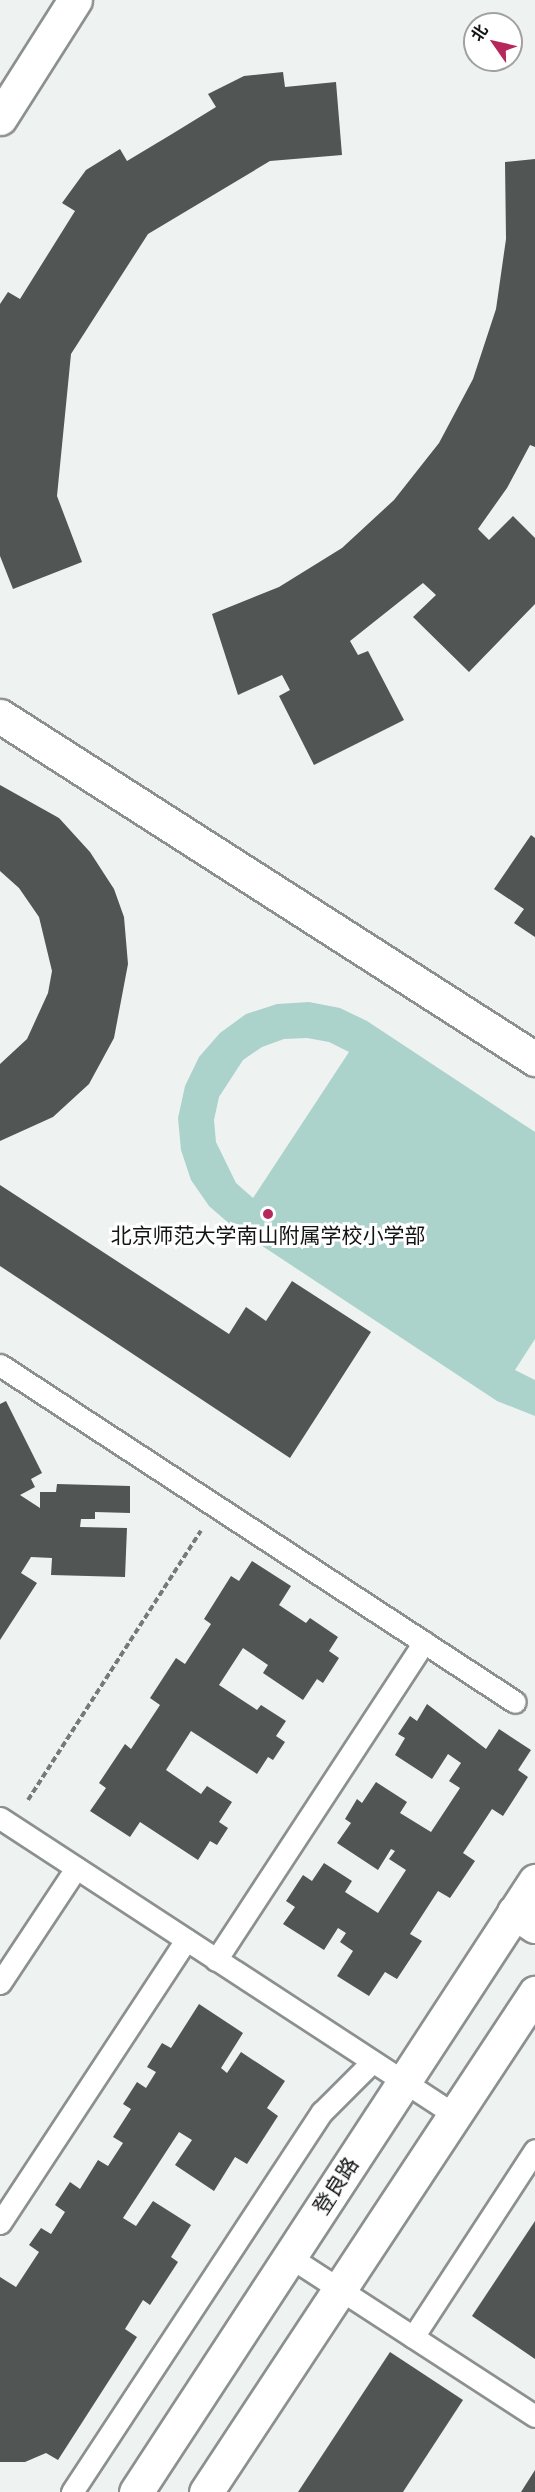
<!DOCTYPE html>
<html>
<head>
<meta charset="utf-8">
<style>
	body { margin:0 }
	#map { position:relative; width:535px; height:2492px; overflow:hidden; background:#eef3f2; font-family:"DejaVu Sans","Noto Sans SC",sans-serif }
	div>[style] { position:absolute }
	.green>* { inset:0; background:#acd2cc }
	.building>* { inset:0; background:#515554 }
	.path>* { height:4px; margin-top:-2px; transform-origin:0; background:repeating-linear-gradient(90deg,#777a79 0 6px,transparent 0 9px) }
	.roads { filter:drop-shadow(2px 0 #8c9090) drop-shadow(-2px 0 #8c9090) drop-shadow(0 2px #8c9090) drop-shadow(0 -2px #8c9090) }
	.lane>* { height:21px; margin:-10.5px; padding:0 10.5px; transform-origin:10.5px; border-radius:10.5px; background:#fff }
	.street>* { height:33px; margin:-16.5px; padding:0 16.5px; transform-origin:16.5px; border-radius:16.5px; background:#fff }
	.secondary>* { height:33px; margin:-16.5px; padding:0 16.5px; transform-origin:16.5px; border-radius:16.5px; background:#fff }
	.dots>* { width:16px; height:16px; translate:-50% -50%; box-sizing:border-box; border:3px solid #fff; border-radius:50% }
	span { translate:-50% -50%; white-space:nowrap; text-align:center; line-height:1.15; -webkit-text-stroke:6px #fff; paint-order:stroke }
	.poi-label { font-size:21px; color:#131514 }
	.street-label { font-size:21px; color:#131514 }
	.north { position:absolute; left:463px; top:12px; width:60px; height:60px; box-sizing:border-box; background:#fff; border:2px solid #a1a1a1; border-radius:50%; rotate:304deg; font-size:16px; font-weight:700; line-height:24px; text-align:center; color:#131514 }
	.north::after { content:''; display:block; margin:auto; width:21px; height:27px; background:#b6285c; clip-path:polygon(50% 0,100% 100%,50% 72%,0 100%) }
</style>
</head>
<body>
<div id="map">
	<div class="green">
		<i style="clip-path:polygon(evenodd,309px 1002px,340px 1008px,367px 1021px,535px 1132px,535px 1339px,515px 1370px,535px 1380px,535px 1416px,497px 1401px,232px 1226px,209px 1206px,191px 1180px,181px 1150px,178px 1118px,185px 1086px,199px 1057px,220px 1033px,246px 1014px,277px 1004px,309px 1002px,307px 1038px,329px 1042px,349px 1052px,253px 1198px,236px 1183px,216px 1142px,214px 1120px,219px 1097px,243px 1060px,262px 1047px,284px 1039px,307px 1038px)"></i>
	</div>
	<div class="building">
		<i style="clip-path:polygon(283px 72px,285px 87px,336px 82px,342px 155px,270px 161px,148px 234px,71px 354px,57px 496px,82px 562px,13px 589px,0 556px,0 304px,8px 292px,20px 299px,75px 211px,62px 203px,86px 170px,120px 149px,127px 161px,172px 134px,216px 107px,208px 94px,244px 76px)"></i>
		<i style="clip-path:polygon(535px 159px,535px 447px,530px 445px,507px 488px,478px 529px,489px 540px,513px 516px,535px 538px,535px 604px,469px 672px,413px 617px,436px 595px,423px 583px,350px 641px,358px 655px,368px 651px,404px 720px,314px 765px,279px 696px,290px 690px,282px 675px,238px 695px,212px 614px,279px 587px,342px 548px,394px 500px,439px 443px,473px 379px,496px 309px,506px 239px,505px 162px)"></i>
		<i style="clip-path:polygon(0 785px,59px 818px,90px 852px,114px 889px,124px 917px,128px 964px,114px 1038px,89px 1084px,53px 1117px,0 1141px,0 1064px,27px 1039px,48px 993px,52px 971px,39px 917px,19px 888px,0 871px)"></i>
		<i style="clip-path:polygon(531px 835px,535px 838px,535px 937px,514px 923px,524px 909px,494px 889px)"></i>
		<i style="clip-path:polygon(0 1185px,229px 1334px,246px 1307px,266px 1321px,292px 1281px,371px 1332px,290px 1458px,0 1266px)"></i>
		<i style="clip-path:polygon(6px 1401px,42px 1473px,31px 1479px,35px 1487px,20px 1495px,40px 1508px,40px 1492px,56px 1492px,57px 1484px,130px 1486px,130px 1513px,95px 1512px,95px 1519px,81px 1519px,80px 1527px,127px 1528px,125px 1577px,51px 1575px,52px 1558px,31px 1557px,21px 1573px,37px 1583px,0 1640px,0 1404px)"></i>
		<i style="clip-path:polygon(252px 1561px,291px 1586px,279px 1605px,306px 1623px,310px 1618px,338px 1637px,329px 1651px,339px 1658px,323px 1683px,317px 1679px,303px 1700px,263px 1673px,268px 1665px,243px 1648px,219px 1685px,257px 1710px,261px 1705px,286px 1721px,276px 1736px,285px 1742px,273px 1760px,268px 1757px,257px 1774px,191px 1731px,166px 1770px,201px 1794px,207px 1786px,232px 1802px,219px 1822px,228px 1828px,217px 1845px,210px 1841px,198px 1860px,140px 1822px,130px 1837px,90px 1811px,106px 1788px,99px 1783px,125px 1744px,131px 1749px,160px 1705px,150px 1698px,176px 1658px,185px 1664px,211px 1624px,204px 1619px,231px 1576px,239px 1581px)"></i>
		<i style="clip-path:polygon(427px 1704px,486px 1749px,499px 1729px,531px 1750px,518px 1770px,528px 1777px,503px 1816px,492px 1809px,463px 1853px,475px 1861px,450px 1898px,438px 1891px,410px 1934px,422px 1941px,397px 1979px,385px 1972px,369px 1996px,337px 1976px,353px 1951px,340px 1942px,346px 1933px,338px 1928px,324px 1950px,283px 1924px,295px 1907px,286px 1901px,303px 1875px,312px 1881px,324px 1863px,352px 1881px,345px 1892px,378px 1913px,406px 1870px,389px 1859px,395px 1851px,391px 1849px,378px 1870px,337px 1843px,351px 1823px,345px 1819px,357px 1799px,362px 1803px,376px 1782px,407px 1802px,400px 1813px,431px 1832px,460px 1788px,449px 1781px,461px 1763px,448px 1754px,432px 1779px,395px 1755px,405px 1738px,398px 1734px,410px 1716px,417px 1721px)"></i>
		<i style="clip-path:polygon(199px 2004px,243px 2033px,221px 2068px,227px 2073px,241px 2052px,285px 2081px,267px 2108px,278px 2116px,247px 2164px,235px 2157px,214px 2191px,175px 2165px,192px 2140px,179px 2132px,123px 2218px,136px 2226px,153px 2201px,191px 2225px,171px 2257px,178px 2262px,150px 2305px,143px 2300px,125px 2329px,137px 2337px,58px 2460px,46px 2453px,25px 2462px,0 2462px,0 2277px,16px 2287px,39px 2252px,29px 2245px,41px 2228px,51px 2234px,65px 2212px,55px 2205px,70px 2182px,80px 2189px,98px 2160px,108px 2166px,123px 2143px,113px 2137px,131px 2109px,123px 2104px,137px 2082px,146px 2088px,156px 2072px,147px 2067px,162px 2043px,171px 2048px)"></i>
		<i style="clip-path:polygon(535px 2221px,535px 2359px,472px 2316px)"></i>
		<i style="clip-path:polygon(390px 2352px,463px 2400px,403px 2492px,298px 2492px)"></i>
		<i style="clip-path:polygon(535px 2470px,535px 2492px,521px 2492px)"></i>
	</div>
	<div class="path">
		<i style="left:28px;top:1800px;width:320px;rotate:-57.3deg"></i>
	</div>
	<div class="roads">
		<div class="lane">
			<i style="left:0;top:1365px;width:615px;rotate:33.2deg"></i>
			<i style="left:0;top:1818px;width:543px;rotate:33.13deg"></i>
			<i style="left:216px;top:1960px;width:380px;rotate:-56.8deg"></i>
			<i style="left:0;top:1983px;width:138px;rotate:-56.5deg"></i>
			<i style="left:0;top:2223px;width:339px;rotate:-56.7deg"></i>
			<i style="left:290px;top:2257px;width:292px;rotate:33deg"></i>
			<i style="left:413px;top:2337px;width:223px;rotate:-56.9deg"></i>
			<i style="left:72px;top:2492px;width:455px;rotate:-56.7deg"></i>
			<i style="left:322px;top:2112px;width:71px;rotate:-45deg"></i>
		</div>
		<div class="street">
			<i style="left:0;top:716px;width:636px;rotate:32.66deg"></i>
			<i style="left:514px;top:1912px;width:25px;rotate:34deg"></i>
		</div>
		<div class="secondary">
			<i style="left:0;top:118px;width:140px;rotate:-57.6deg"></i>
			<i style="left:136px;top:2492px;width:730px;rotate:-56.85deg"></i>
			<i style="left:206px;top:2492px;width:598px;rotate:-56.6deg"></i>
		</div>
	</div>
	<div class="dots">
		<i style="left:268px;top:1214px;background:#b6285c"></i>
	</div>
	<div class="poi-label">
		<span style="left:268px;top:1236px">北京师范大学南山附属学校小学部</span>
	</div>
	<div class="street-label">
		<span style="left:336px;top:2186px;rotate:-57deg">登良路</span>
	</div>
	<div class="north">北</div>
</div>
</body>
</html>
